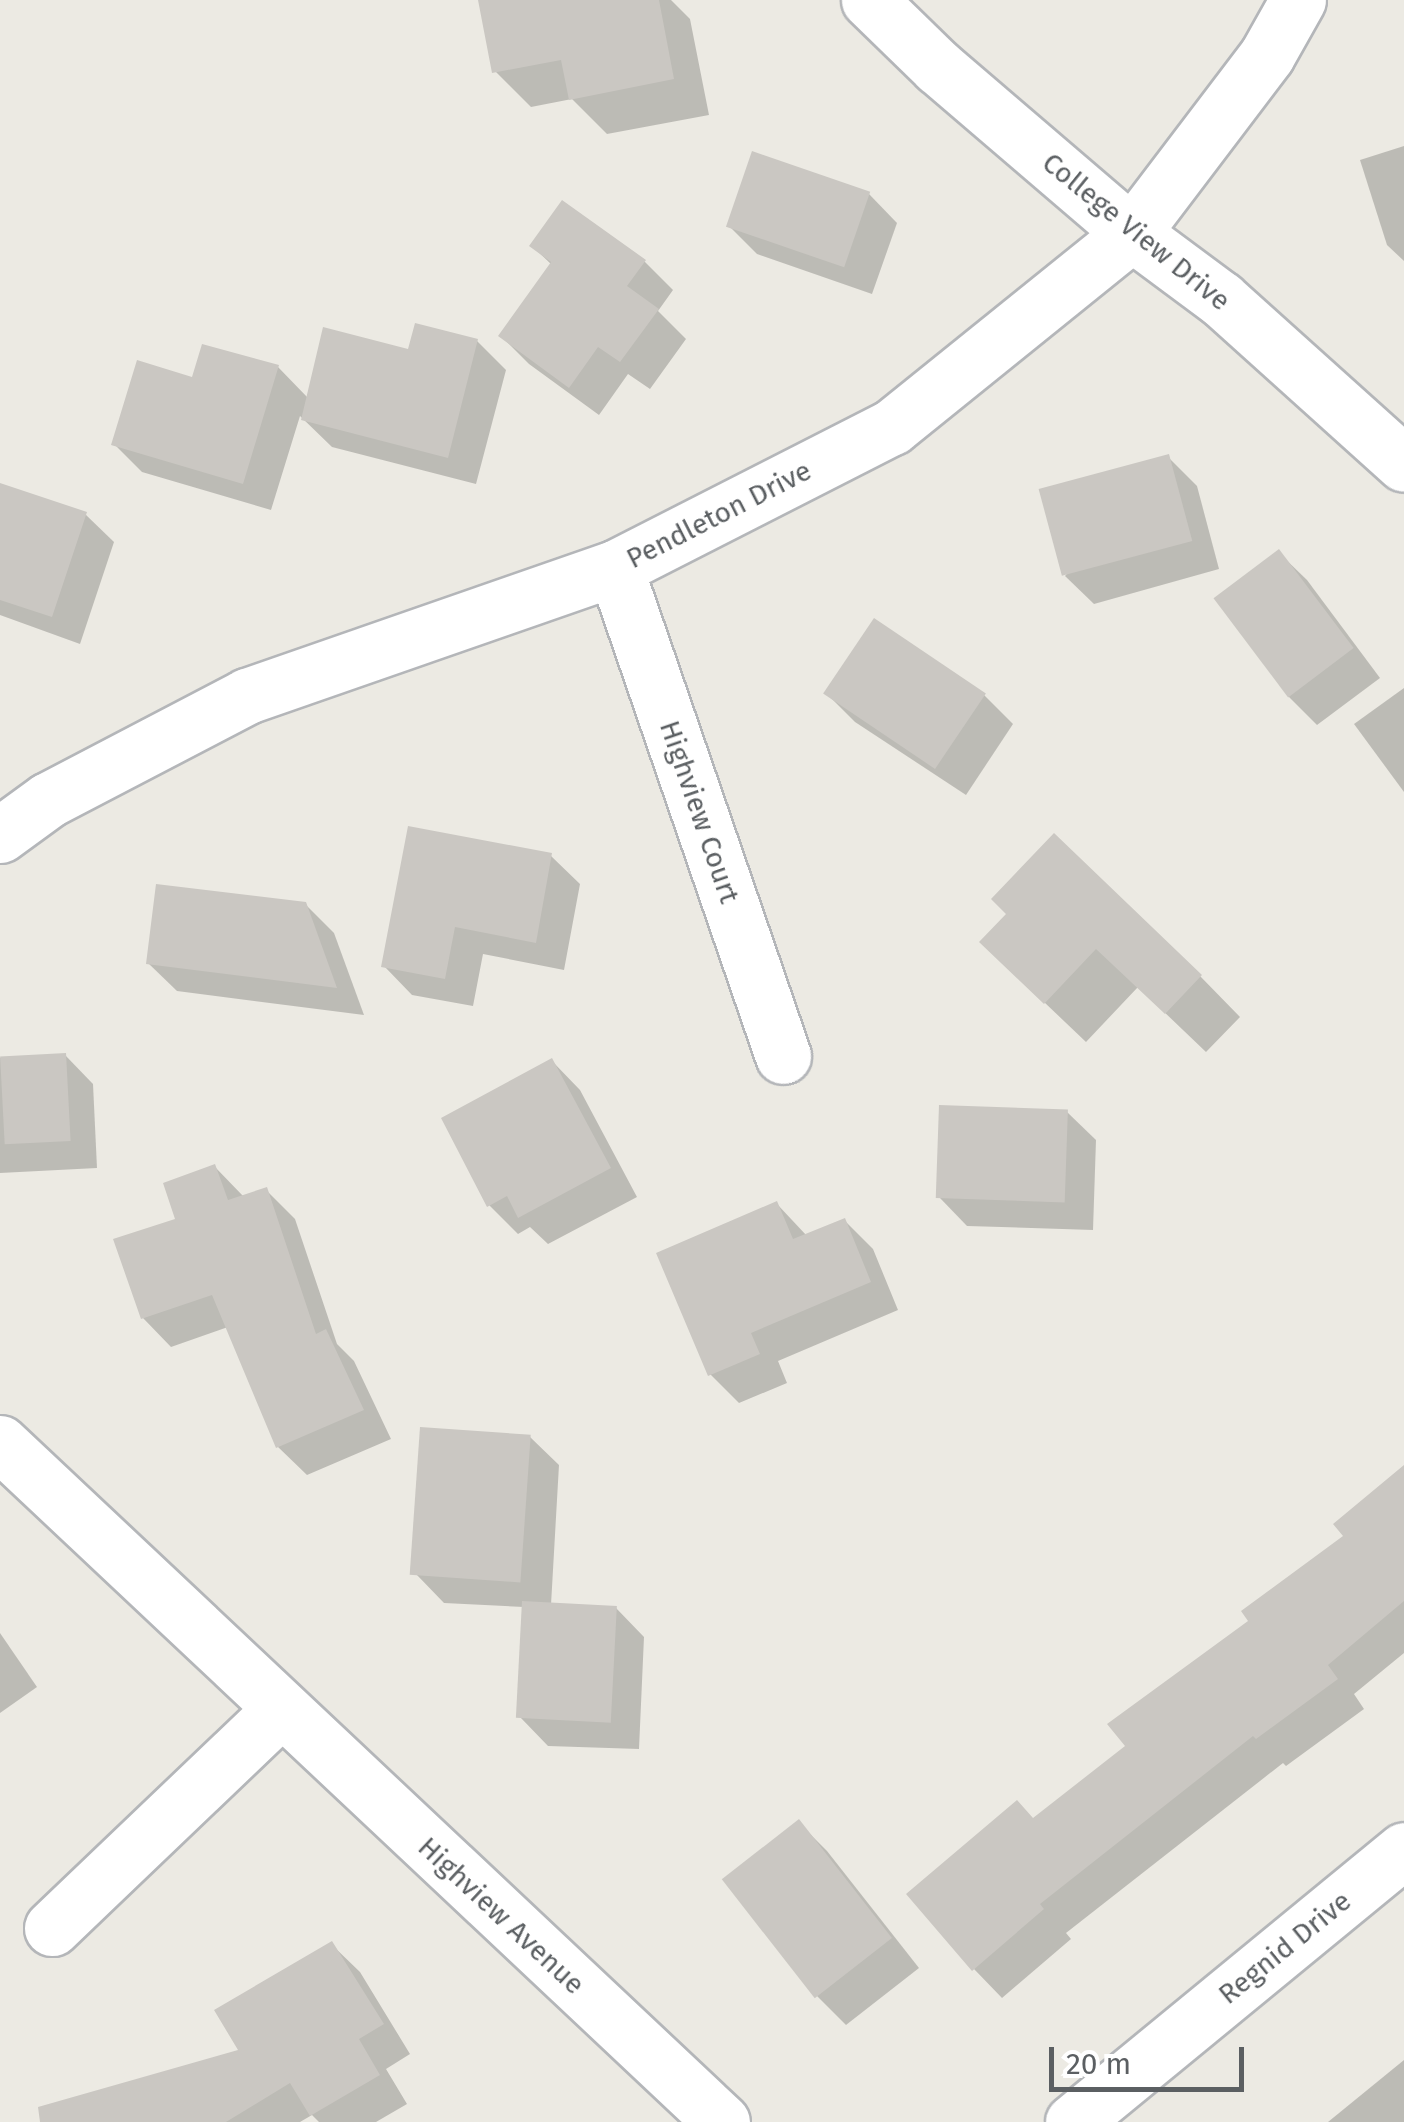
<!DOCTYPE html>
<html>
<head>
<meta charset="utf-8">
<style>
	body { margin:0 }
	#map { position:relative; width:1404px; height:2122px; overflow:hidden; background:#eceae3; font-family:"Fira Sans",sans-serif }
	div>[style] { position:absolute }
	.shadow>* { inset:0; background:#0003 }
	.building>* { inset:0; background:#cac7c2; transform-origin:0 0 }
	.roads { filter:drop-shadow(2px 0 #b4b6b9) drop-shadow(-2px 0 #b4b6b9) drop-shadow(0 2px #b4b6b9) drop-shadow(0 -2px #b4b6b9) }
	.minor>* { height:55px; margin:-27.5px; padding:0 27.5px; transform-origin:27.5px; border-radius:27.5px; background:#fff }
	span { translate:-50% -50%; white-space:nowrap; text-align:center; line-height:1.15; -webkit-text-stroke:10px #fff; paint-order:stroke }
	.street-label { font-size:28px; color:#5b5f62 }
	.scale { position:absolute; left:1049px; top:2047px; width:195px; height:45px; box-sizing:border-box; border:5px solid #5b5f62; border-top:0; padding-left:12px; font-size:30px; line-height:35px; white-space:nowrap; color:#5b5f62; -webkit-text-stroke:8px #fff; paint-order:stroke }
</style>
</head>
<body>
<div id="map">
	<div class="shadow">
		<i style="clip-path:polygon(481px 0,671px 0,690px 19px,709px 115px,607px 134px,572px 99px,531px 107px,495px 71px)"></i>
		<i style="clip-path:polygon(1404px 146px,1404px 261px,1387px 245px,1360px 160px)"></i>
		<i style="clip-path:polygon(869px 194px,897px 223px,872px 294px,757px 254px,729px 226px)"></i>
		<i style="clip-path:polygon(562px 203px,645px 262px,673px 290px,658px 311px,686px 339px,650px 389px,628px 374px,599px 415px,529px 364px,501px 336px,552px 265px,532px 246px)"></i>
		<i style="clip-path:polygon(477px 341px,506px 370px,476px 484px,332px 447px,300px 416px,271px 510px,142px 472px,114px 444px,193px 380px,278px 367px,308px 398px,410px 352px)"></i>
		<i style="clip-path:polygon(1168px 457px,1197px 486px,1219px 569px,1094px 604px,1065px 576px)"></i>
		<i style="clip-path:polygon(0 509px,85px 514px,114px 542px,80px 644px,0 615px)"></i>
		<i style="clip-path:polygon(1278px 552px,1307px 580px,1380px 678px,1317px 725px,1289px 697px,1215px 598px)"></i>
		<i style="clip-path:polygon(1404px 688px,1404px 792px,1354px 724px)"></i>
		<i style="clip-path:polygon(827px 694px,984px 695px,1013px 724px,966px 795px,855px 722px)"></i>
		<i style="clip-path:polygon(551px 856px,580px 884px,564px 970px,483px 954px,473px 1006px,412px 995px,384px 966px)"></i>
		<i style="clip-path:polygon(305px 904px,334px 933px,364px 1015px,177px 991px,148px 963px)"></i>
		<i style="clip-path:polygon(1010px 914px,1200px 976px,1240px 1017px,1206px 1052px,1138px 987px,1086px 1042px,1023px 982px)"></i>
		<i style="clip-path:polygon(65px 1055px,93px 1084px,97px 1168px,0 1173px,0 1058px)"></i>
		<i style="clip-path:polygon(552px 1061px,580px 1090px,637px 1197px,548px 1244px,530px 1227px,518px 1234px,489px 1205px)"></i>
		<i style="clip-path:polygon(1067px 1112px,1096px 1140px,1093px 1230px,967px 1226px,939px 1197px)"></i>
		<i style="clip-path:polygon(215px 1167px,244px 1197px,266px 1190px,295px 1219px,337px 1344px,354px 1361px,391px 1439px,307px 1475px,278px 1447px,228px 1327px,171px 1347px,143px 1318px,178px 1220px)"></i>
		<i style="clip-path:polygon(777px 1204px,807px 1236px,844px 1220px,873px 1249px,898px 1310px,778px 1361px,787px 1383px,739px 1403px,710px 1374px)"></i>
		<i style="clip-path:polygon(530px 1437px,559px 1465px,551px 1605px,616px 1608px,644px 1637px,639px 1749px,548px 1746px,520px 1717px,524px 1607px,444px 1603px,416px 1574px)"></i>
		<i style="clip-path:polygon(1404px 1468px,1404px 1653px,1354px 1694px,1364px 1709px,1286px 1766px,1283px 1763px,1066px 1933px,1071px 1939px,1002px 1998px,974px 1969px,1034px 1820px,1128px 1746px,1252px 1621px,1347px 1537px)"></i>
		<i style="clip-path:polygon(0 1633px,37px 1687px,0 1713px)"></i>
		<i style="clip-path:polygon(799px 1823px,827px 1851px,919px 1968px,846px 2025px,817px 1996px,726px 1879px)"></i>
		<i style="clip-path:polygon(331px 1944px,360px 1972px,410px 2054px,386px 2069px,407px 2104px,376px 2122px,319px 2122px,312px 2115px,300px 2122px,41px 2122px,241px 2052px)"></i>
		<i style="clip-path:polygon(1404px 2060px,1404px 2122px,1328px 2122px)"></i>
	</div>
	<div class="building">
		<i style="clip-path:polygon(478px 0,659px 0,674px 79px,569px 100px,561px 60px,492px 73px)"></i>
		<i style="left:752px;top:151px;width:125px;height:80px;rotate:19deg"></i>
		<i style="clip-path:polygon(562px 200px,646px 260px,627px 286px,659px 309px,620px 362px,598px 347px,569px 388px,498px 336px,551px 262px,529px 246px)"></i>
		<i style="clip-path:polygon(415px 323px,478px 339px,448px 458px,301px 420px,323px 327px,408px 349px)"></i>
		<i style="clip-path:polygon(202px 344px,279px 365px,243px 484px,111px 445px,137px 360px,192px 377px)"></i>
		<i style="left:1169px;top:454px;width:90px;height:135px;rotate:75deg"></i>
		<i style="clip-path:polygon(0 483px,87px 512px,52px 617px,0 600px)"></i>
		<i style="left:1279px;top:549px;width:124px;height:82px;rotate:53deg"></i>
		<i style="left:874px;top:618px;width:135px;height:91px;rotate:34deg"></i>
		<i style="clip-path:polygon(408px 826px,552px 853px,536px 943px,455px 927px,445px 979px,381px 967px)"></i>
		<i style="clip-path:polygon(1054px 833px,1202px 975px,1165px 1014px,1096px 949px,1044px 1004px,979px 942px,1006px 914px,991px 899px)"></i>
		<i style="clip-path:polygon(156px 884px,306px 902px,337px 988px,146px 964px)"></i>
		<i style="left:66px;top:1053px;width:88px;height:66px;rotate:87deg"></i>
		<i style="clip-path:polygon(552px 1058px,611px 1168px,518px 1218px,507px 1196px,487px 1207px,441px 1118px)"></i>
		<i style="left:939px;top:1105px;width:129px;height:93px;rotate:2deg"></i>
		<i style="clip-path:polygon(215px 1164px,228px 1200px,267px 1187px,316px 1334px,326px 1329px,364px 1410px,276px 1448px,212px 1295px,141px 1319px,113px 1239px,175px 1219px,163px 1183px)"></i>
		<i style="clip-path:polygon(777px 1201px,793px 1239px,845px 1218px,871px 1282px,751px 1333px,760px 1354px,708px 1376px,656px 1253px)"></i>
		<i style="left:420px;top:1427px;width:111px;height:148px;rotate:4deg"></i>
		<i style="clip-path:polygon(1404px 1465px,1404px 1601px,1328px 1665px,1338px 1679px,1256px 1739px,1253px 1736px,1040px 1904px,1044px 1909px,972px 1971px,906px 1894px,1017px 1800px,1033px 1818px,1125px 1746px,1107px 1724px,1248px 1621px,1241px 1611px,1343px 1536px,1333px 1524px)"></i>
		<i style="left:522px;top:1601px;width:95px;height:117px;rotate:3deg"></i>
		<i style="left:799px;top:1819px;width:151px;height:98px;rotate:52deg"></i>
		<i style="clip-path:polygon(332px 1941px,384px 2024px,359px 2039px,380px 2075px,310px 2116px,290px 2083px,226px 2122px,40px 2122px,38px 2107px,238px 2050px,214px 2010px)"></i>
	</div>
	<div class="roads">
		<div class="minor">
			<i style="left:869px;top:0;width:96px;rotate:44.2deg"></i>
			<i style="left:938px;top:67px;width:255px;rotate:40.6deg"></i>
			<i style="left:1132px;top:233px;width:111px;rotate:36.6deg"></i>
			<i style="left:1221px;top:299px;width:246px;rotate:42deg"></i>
			<i style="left:615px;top:568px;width:516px;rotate:71deg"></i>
			<i style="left:0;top:835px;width:59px;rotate:-36.1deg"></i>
			<i style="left:48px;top:800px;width:225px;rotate:-27.6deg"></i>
			<i style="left:247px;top:696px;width:390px;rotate:-19.2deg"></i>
			<i style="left:615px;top:568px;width:311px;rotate:-27deg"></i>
			<i style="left:892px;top:427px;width:309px;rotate:-38.9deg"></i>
			<i style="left:1132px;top:233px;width:223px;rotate:-52.8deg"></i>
			<i style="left:1267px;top:55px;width:63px;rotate:-60.6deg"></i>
			<i style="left:0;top:1443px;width:991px;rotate:43.24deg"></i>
			<i style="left:52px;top:1928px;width:315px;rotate:-43.7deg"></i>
			<i style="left:1073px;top:2122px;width:428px;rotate:-39.4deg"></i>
		</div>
	</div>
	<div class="street-label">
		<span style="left:1136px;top:232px;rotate:39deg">College View Drive</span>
		<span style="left:719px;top:515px;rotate:-27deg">Pendleton Drive</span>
		<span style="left:699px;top:812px;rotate:71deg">Highview Court</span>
		<span style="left:501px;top:1916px;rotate:43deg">Highview Avenue</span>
		<span style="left:1285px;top:1948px;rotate:-39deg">Regnid Drive</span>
	</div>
	<div class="scale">20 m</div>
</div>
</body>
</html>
